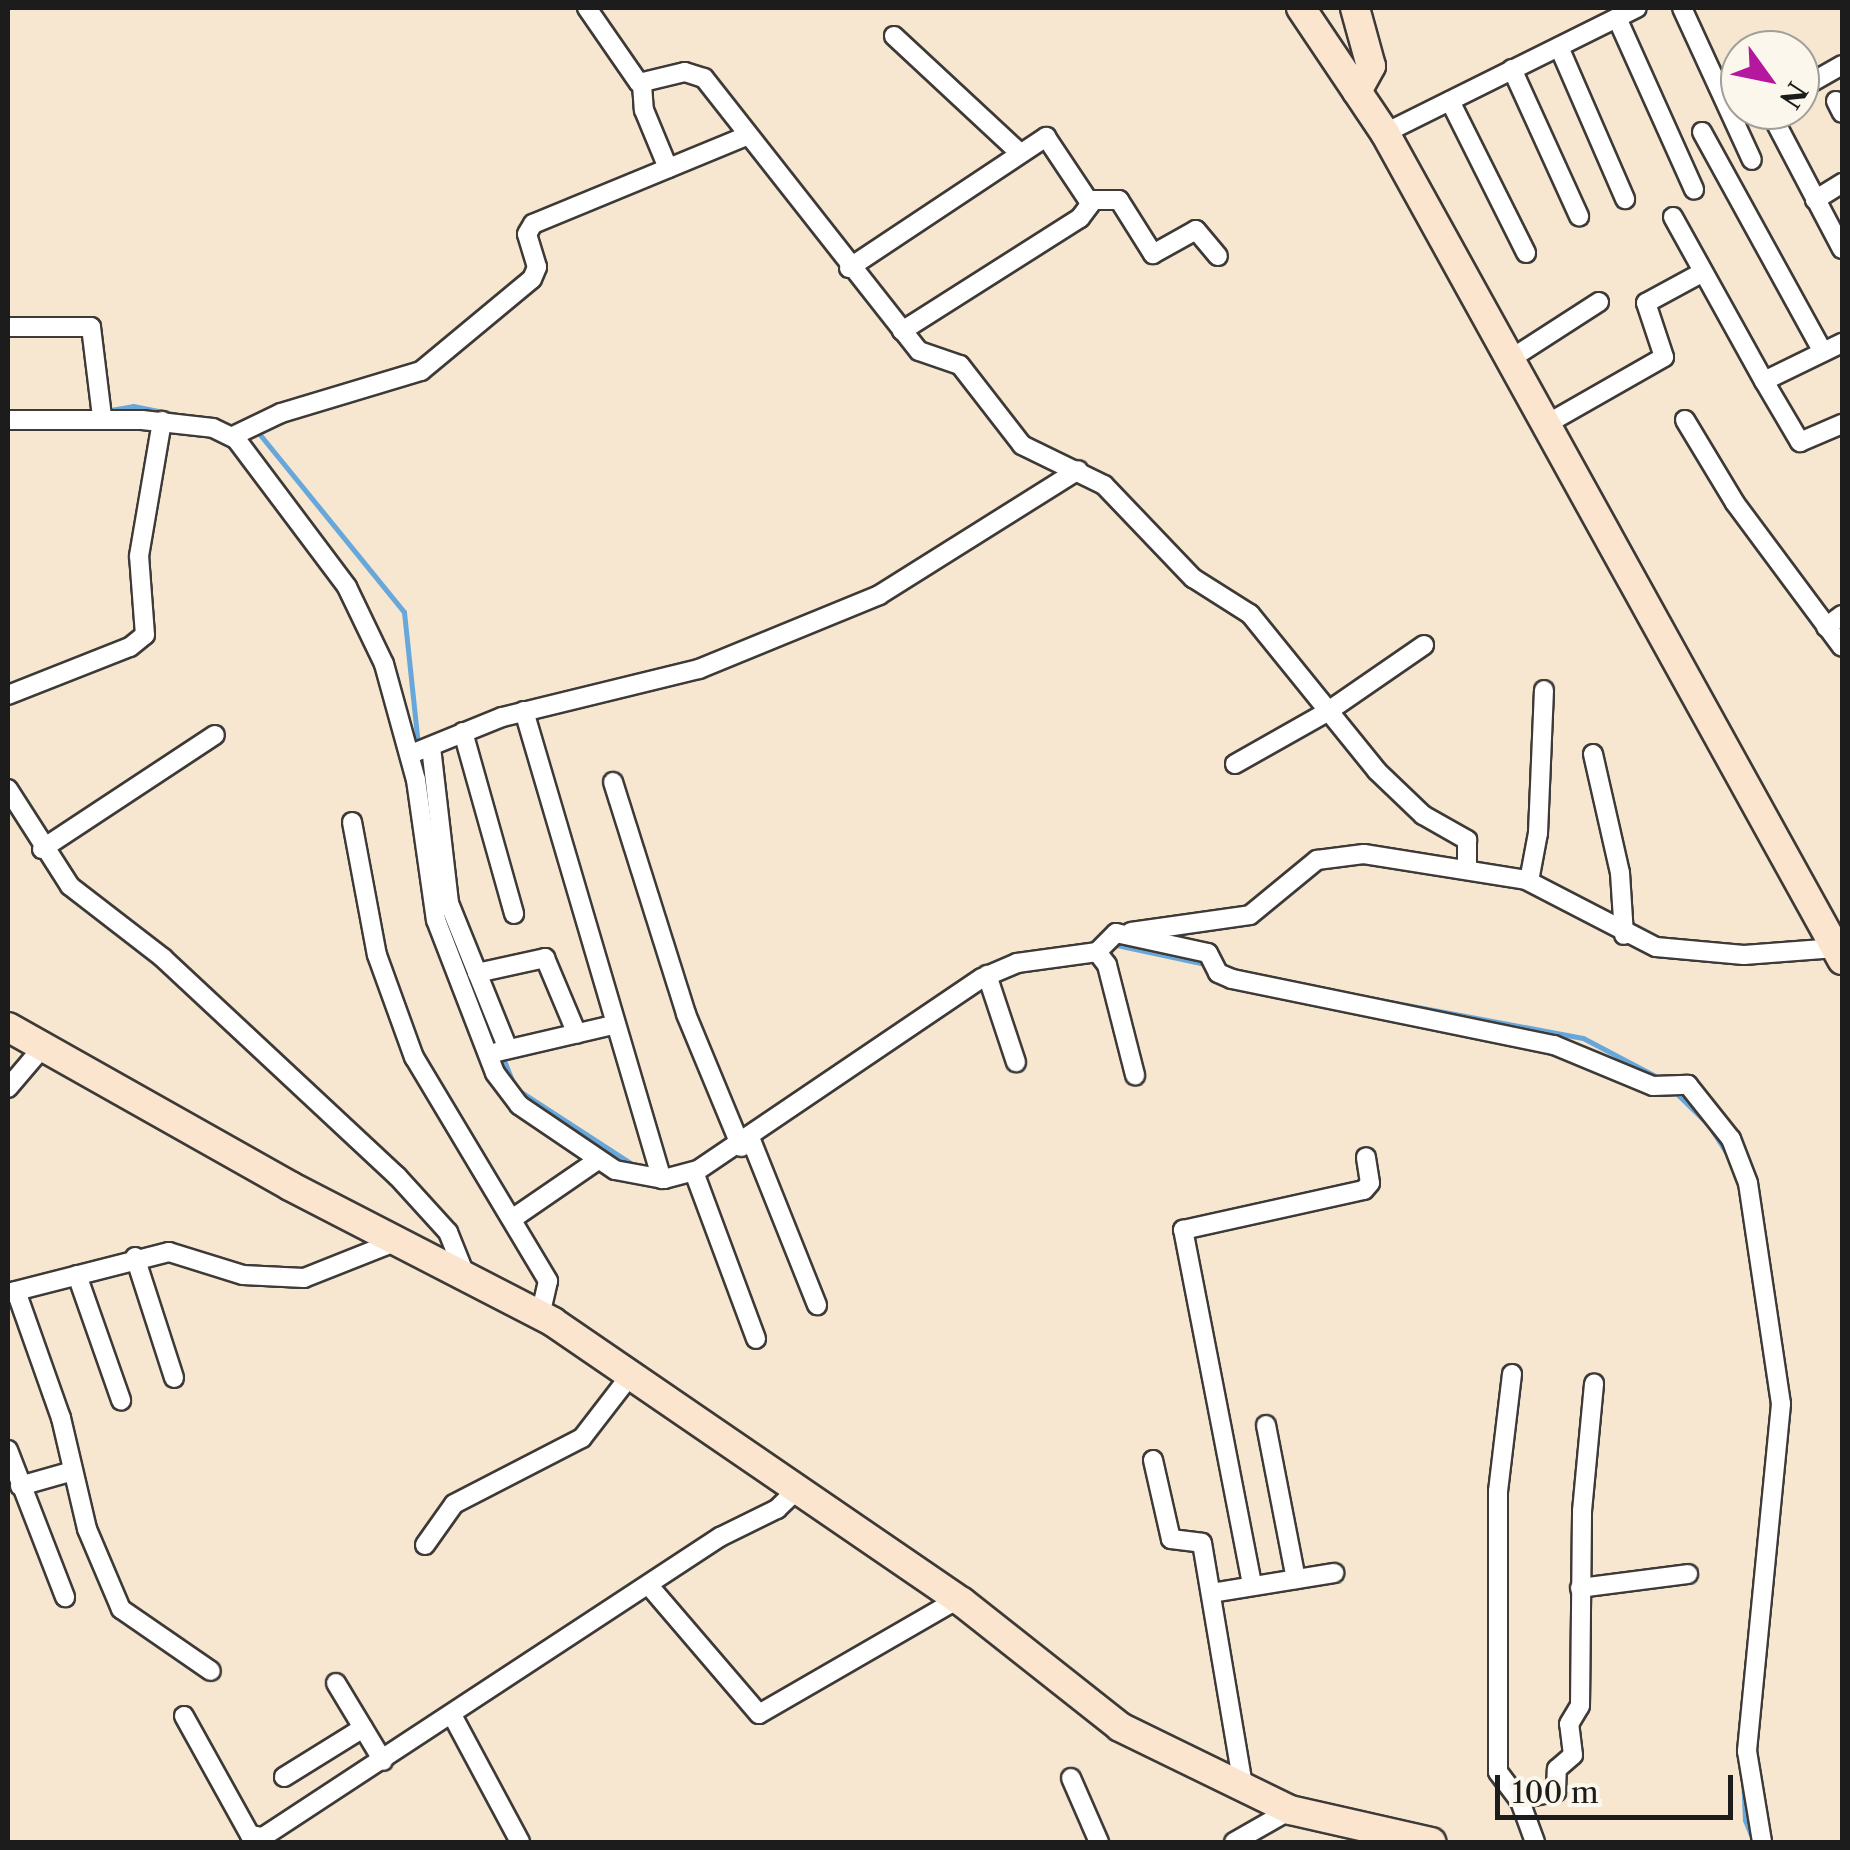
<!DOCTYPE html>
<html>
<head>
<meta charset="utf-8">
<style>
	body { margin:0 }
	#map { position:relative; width:1850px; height:1850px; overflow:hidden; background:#f7e6d0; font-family:"Libre Caslon Text",serif }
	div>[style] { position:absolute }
	.stream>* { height:5px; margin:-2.5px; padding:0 2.5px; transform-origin:2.5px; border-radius:2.5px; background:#68a7da }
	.roads { filter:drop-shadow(2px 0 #3d3a37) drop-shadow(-2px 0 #3d3a37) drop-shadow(0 2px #3d3a37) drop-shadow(0 -2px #3d3a37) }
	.street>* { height:18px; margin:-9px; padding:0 9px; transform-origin:9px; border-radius:9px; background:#fff }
	.secondary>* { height:28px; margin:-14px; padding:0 14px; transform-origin:14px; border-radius:14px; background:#fbe5cf }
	span { translate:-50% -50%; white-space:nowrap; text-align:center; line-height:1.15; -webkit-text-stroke:8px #fbf7ec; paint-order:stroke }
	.frame { position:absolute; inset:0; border:10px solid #1c1c1c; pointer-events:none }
	.north { position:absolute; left:1720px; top:30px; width:100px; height:100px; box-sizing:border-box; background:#fbf7ec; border:2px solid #a29f99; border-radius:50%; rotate:123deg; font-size:28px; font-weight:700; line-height:40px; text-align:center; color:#1c1c1c }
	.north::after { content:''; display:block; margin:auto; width:35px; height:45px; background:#b5179e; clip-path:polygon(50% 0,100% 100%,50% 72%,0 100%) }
	.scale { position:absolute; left:1495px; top:1775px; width:238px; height:45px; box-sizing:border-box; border:5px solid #1c1c1c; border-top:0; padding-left:12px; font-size:30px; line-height:35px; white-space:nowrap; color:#1c1c1c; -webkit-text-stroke:8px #fbf7ec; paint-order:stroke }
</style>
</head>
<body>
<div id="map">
	<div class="stream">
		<i style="left:105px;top:411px;width:28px;rotate:-10deg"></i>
		<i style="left:133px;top:406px;width:51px;rotate:11.3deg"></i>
		<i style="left:257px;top:431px;width:233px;rotate:50.9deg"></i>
		<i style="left:404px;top:612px;width:134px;rotate:84deg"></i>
		<i style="left:445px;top:914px;width:94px;rotate:68.9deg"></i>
		<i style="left:1112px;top:944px;width:99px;rotate:12.2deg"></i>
		<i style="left:1043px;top:951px;width:59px;rotate:-7.9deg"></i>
		<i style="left:1337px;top:992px;width:250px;rotate:10.6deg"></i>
		<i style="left:1583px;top:1038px;width:88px;rotate:27.7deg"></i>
		<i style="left:501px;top:1053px;width:38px;rotate:68deg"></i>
		<i style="left:515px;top:1088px;width:147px;rotate:33deg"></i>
		<i style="left:1673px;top:1090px;width:49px;rotate:44.2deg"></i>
		<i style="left:1708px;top:1124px;width:40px;rotate:57.1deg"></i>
		<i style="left:1745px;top:1221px;width:194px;rotate:81.7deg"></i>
		<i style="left:1743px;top:1777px;width:43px;rotate:87.3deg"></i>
		<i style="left:1745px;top:1820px;width:24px;rotate:68deg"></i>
	</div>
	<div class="roads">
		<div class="street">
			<i style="left:587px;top:8px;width:91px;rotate:55.3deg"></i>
			<i style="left:639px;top:83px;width:47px;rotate:-13.4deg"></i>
			<i style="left:685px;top:72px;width:20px;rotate:18deg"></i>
			<i style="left:704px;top:78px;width:347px;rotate:51.8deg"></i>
			<i style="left:919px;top:351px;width:43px;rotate:18.9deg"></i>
			<i style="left:960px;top:365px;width:101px;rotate:52.2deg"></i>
			<i style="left:1022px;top:445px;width:91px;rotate:26deg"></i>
			<i style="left:1104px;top:485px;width:129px;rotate:46.3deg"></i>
			<i style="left:1193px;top:578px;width:67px;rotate:32.3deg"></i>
			<i style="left:1250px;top:614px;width:202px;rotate:51deg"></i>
			<i style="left:1377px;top:771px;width:64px;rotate:43.7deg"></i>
			<i style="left:1423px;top:815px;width:51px;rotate:29.6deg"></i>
			<i style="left:1467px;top:840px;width:27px;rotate:90deg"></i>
			<i style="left:1682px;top:8px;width:167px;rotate:65.3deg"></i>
			<i style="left:1617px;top:18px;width:188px;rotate:65.8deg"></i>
			<i style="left:894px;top:36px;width:172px;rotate:42.9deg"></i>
			<i style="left:1559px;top:47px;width:166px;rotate:66.5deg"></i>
			<i style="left:1512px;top:69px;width:162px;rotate:65.5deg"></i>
			<i style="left:642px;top:84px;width:26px;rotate:86deg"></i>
			<i style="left:644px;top:110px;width:63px;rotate:67.5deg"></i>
			<i style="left:1800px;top:89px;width:48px;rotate:-29.7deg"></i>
			<i style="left:1450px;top:101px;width:170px;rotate:63.4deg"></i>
			<i style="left:1836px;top:101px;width:13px;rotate:63deg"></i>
			<i style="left:1769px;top:110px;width:157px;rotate:62.3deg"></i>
			<i style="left:1702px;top:132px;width:251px;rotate:61.2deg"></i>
			<i style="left:1385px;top:133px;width:281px;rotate:-26.4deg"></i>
			<i style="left:1815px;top:200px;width:32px;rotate:-32deg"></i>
			<i style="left:1673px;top:217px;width:188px;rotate:61deg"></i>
			<i style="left:1764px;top:381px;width:87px;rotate:-26deg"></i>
			<i style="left:849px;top:268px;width:237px;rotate:-33.6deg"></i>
			<i style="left:1046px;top:137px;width:76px;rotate:56.3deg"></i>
			<i style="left:1088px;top:200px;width:31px"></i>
			<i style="left:1119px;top:200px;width:64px;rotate:57.8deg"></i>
			<i style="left:1153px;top:254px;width:49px;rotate:-29.2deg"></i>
			<i style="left:1196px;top:230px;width:34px;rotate:50deg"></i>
			<i style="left:8px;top:327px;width:83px"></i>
			<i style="left:91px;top:327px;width:91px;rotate:83deg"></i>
			<i style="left:902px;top:331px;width:211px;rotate:-32.4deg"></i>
			<i style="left:1080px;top:218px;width:20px;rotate:-53deg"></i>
			<i style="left:1509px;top:360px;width:107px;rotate:-32.8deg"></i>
			<i style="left:1764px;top:381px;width:71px;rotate:59.5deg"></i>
			<i style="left:1800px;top:442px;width:46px;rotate:-23.2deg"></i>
			<i style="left:8px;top:420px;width:134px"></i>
			<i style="left:142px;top:420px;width:71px;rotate:6.4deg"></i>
			<i style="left:213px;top:428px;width:25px;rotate:26deg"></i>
			<i style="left:236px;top:439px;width:185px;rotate:53.1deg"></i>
			<i style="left:347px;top:587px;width:85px;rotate:64.3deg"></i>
			<i style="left:384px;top:664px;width:120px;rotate:74.6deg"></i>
			<i style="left:416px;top:780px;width:141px;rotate:81.9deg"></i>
			<i style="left:436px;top:920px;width:164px;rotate:68.9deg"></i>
			<i style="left:495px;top:1073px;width:40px;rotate:53deg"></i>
			<i style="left:519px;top:1105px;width:116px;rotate:34.1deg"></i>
			<i style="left:615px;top:1170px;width:50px;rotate:10.4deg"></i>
			<i style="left:664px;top:1179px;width:35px;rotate:-15deg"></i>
			<i style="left:698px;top:1170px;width:343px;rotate:-34.1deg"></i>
			<i style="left:982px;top:978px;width:38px;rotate:-23deg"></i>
			<i style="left:1017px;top:963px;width:81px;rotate:-7.8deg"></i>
			<i style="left:1097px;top:952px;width:27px;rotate:-45deg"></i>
			<i style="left:1116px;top:933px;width:94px;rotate:12.3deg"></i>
			<i style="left:1208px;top:953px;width:22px;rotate:63deg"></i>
			<i style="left:1218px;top:973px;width:15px;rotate:23deg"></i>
			<i style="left:1232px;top:979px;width:329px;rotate:11.6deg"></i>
			<i style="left:1554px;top:1045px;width:107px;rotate:22.5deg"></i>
			<i style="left:1653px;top:1086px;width:35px;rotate:-2deg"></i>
			<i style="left:1688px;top:1085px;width:69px;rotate:51.5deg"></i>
			<i style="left:1731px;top:1139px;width:47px;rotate:68.9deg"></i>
			<i style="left:1748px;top:1183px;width:223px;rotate:81.5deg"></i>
			<i style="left:1781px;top:1404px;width:349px;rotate:95.6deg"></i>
			<i style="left:1747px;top:1751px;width:92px;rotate:80.6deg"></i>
			<i style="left:1685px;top:420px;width:97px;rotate:58.9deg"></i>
			<i style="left:1735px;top:503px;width:179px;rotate:53.4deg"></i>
			<i style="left:1545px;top:425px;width:137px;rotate:-29.7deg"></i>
			<i style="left:1664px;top:357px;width:57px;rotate:-108.4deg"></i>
			<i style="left:1646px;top:303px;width:65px;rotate:-28.5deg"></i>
			<i style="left:233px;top:436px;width:53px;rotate:-25.6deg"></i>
			<i style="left:281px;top:413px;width:146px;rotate:-16.7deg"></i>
			<i style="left:421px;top:371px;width:144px;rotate:-39.7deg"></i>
			<i style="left:532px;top:279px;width:13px;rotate:-67deg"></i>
			<i style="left:537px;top:267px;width:34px;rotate:-107deg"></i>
			<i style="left:527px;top:234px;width:12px;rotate:-59deg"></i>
			<i style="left:533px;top:224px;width:231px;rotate:-22.4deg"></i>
			<i style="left:1826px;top:627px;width:20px;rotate:-37deg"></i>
			<i style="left:8px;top:695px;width:131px;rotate:-21.5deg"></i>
			<i style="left:130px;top:647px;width:19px;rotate:-39deg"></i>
			<i style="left:145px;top:635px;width:79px;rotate:-94.3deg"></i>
			<i style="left:139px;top:556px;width:137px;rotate:-80.3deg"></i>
			<i style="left:524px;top:711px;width:488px;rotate:73.6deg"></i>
			<i style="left:463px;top:732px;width:189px;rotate:74.3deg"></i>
			<i style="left:431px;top:747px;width:157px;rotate:83.4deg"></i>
			<i style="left:449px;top:903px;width:157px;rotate:68deg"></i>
			<i style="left:411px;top:754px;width:98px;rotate:-22.1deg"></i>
			<i style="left:502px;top:717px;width:203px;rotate:-13.7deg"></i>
			<i style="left:699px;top:669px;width:195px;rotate:-22.3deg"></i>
			<i style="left:879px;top:595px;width:235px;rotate:-32.1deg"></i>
			<i style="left:1593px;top:754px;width:122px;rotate:77.2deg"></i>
			<i style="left:1620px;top:873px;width:62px;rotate:86.3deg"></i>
			<i style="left:1235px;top:764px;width:106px;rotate:-29.5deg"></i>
			<i style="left:1327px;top:712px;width:118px;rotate:-34.6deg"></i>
			<i style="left:613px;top:782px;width:243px;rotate:72.5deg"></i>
			<i style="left:686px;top:1014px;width:144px;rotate:67.5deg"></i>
			<i style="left:8px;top:789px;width:115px;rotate:57.4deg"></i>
			<i style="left:70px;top:886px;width:118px;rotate:37.7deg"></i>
			<i style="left:163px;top:958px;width:320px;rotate:43deg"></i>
			<i style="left:397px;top:1176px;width:76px;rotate:47.7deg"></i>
			<i style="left:448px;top:1232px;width:43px;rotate:68.2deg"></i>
			<i style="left:352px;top:822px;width:135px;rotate:79.4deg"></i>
			<i style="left:377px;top:955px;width:109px;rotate:70.1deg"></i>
			<i style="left:414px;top:1057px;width:261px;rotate:59.1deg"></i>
			<i style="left:548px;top:1281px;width:35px;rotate:103deg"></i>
			<i style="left:42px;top:849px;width:207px;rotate:-33.4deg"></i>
			<i style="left:1529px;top:881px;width:49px;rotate:-79.4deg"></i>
			<i style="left:1538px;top:833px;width:143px;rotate:-87.6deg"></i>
			<i style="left:1131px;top:932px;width:120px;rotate:-8.1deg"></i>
			<i style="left:1250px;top:915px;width:87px;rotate:-39.4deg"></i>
			<i style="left:1317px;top:860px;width:47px;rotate:-7.3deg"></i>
			<i style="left:1364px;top:854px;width:164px;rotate:9.1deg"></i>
			<i style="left:1526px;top:880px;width:146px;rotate:27.3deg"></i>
			<i style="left:1656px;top:947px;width:88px;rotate:5.2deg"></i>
			<i style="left:1744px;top:955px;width:92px;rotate:-4.4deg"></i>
			<i style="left:1097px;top:952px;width:16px;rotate:52deg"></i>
			<i style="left:1107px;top:965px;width:114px;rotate:75.7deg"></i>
			<i style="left:477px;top:973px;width:70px;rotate:-12.4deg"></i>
			<i style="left:545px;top:958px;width:82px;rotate:67.2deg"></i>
			<i style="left:987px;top:975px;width:92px;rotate:71.6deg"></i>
			<i style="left:497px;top:1052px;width:119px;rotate:-13.1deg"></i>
			<i style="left:8px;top:1088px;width:52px;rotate:-49.6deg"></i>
			<i style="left:751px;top:1140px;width:178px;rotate:68.2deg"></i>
			<i style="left:694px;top:1172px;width:178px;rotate:69.6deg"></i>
			<i style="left:512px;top:1219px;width:104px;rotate:-34.5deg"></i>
			<i style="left:135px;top:1257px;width:127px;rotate:72.1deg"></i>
			<i style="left:77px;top:1275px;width:133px;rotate:70.6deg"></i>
			<i style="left:16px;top:1291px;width:135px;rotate:70.5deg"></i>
			<i style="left:61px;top:1418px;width:114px;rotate:76.8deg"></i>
			<i style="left:87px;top:1529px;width:87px;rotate:67deg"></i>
			<i style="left:121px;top:1609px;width:109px;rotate:34.6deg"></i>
			<i style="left:8px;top:1293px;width:166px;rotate:-14.3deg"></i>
			<i style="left:169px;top:1252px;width:77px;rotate:17.3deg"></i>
			<i style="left:243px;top:1275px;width:61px;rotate:2.8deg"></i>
			<i style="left:304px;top:1278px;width:100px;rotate:-21.7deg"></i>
			<i style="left:1512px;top:1374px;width:118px;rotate:96.8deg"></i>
			<i style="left:1498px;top:1491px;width:281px;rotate:90deg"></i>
			<i style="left:1498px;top:1772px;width:36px;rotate:53deg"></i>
			<i style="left:1520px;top:1801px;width:44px;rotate:69.9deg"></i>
			<i style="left:1266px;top:1425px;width:157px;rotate:79deg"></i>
			<i style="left:8px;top:1450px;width:158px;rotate:68.8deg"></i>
			<i style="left:1153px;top:1460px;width:81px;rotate:77.2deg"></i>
			<i style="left:1171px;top:1539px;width:31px;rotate:7deg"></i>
			<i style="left:1202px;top:1543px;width:252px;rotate:80.4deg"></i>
			<i style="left:20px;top:1486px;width:55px;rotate:-15.8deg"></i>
			<i style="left:425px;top:1545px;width:50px;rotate:-54.7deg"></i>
			<i style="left:454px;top:1504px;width:144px;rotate:-27.3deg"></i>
			<i style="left:582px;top:1438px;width:82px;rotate:-52.4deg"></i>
			<i style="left:1252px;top:1584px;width:361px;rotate:-101deg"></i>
			<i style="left:1183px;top:1230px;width:185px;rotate:-12.5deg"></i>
			<i style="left:1364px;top:1190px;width:9px;rotate:-49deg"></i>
			<i style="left:1370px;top:1183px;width:26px;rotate:-99deg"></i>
			<i style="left:651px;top:1588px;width:166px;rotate:49.4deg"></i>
			<i style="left:759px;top:1714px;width:230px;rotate:-30deg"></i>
			<i style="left:1580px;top:1588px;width:109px;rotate:-7.4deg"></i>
			<i style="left:1212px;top:1593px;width:124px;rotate:-9.3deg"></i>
			<i style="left:336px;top:1683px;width:91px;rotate:58.9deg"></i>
			<i style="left:452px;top:1715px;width:144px;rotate:61.8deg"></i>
			<i style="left:184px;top:1716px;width:136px;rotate:61deg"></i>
			<i style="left:250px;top:1835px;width:13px;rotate:9deg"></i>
			<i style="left:263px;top:1837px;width:547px;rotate:-33.28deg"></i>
			<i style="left:720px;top:1537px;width:64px;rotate:-26.2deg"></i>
			<i style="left:777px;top:1509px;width:32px;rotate:-44deg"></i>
			<i style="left:284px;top:1777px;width:93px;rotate:-31.8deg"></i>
			<i style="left:1071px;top:1778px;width:70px;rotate:66.4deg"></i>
			<i style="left:1519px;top:1799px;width:38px;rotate:-11deg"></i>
			<i style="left:1556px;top:1792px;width:23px;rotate:-88deg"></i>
			<i style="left:1557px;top:1769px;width:21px;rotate:-41deg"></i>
			<i style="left:1573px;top:1755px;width:31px;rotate:-97deg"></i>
			<i style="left:1569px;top:1724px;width:21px;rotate:-59deg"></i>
			<i style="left:1580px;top:1706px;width:195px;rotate:-89.4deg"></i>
			<i style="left:1582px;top:1511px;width:128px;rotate:-84.6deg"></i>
			<i style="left:1234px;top:1842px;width:64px;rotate:-29.7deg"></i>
		</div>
		<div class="secondary">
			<i style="left:1301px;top:8px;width:151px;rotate:56.1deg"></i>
			<i style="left:1385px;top:133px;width:945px;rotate:61.07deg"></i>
			<i style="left:1355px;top:8px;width:60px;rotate:74.6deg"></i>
			<i style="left:1371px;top:66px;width:29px;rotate:119deg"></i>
			<i style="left:8px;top:1027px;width:324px;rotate:29.4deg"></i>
			<i style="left:290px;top:1186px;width:296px;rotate:27.3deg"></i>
			<i style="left:553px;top:1322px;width:496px;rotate:34.4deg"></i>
			<i style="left:962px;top:1602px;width:201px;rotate:38.3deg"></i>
			<i style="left:1120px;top:1727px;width:189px;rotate:26deg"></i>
			<i style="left:1290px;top:1810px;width:145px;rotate:12.8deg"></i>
		</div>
	</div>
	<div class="frame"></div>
	<div class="north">N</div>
	<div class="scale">100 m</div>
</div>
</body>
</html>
